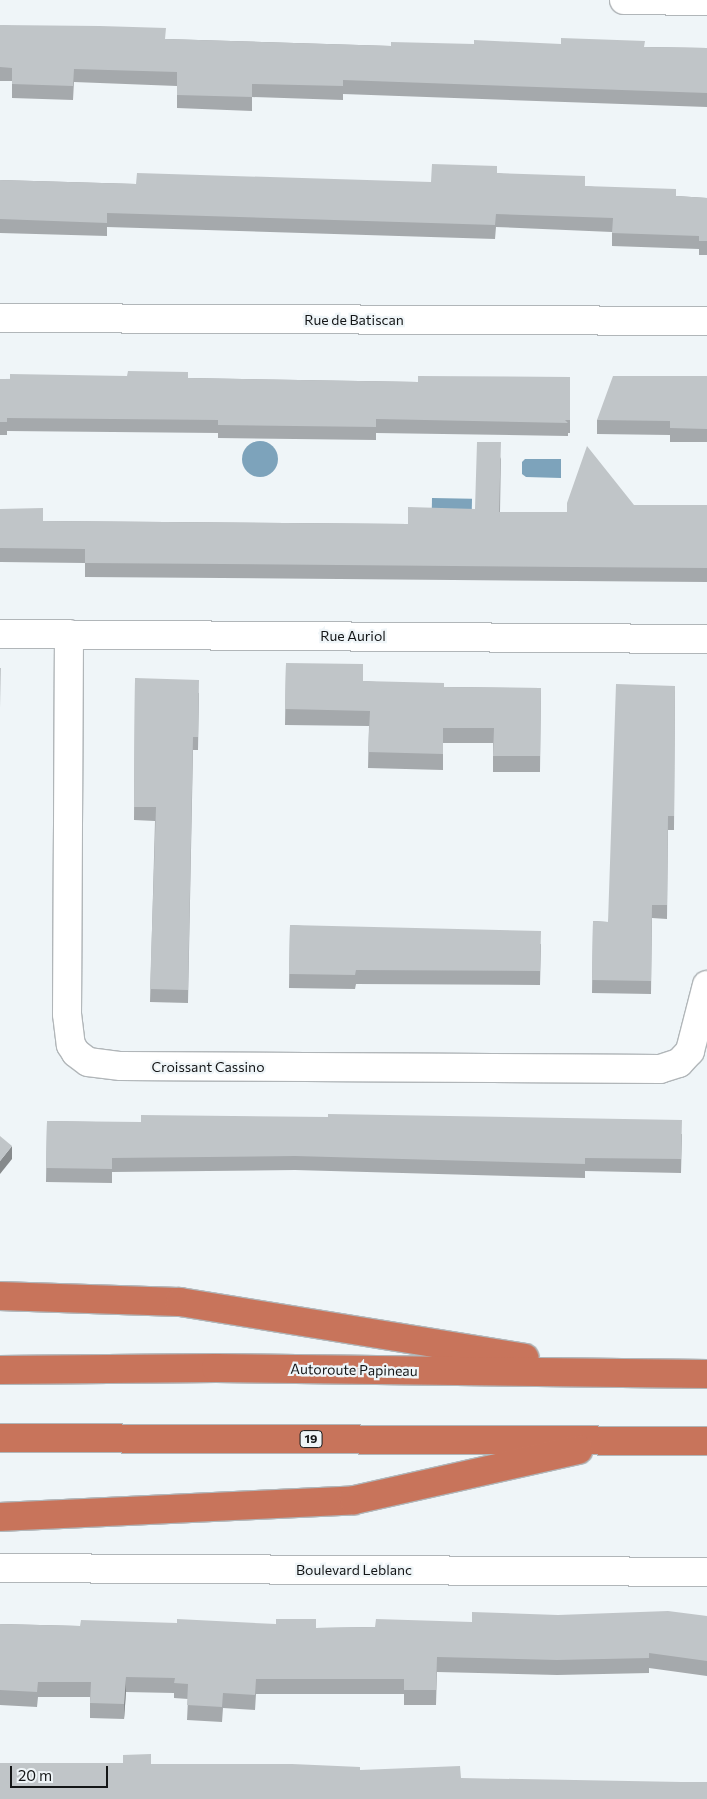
<!DOCTYPE html>
<html>
<head>
<meta charset="utf-8">
<style>
	body { margin:0 }
	#map { position:relative; width:707px; height:1799px; overflow:hidden; background:#eff5f8; font-family:Commissioner,sans-serif }
	div>[style] { position:absolute }
	.water>* { inset:0; background:#7da3bb; transform-origin:0 0 }
	.round { border-radius:50% }
	.roads { filter:drop-shadow(1px 0 #b1b6b9) drop-shadow(-1px 0 #b1b6b9) drop-shadow(0 1px #b1b6b9) drop-shadow(0 -1px #b1b6b9) }
	.minor>* { height:28px; margin:-14px; padding:0 14px; transform-origin:14px; border-radius:14px; background:#fff }
	.motorway>* { height:28px; margin:-14px; padding:0 14px; transform-origin:14px; border-radius:14px; background:#c8745b }
	.wall>* { inset:0; background:#a5a9ac }
	.shaded-wall>* { inset:0; background:#868a8c }
	.building>* { inset:0; background:#c0c5c8 }
	span { translate:-50% -50%; white-space:nowrap; text-align:center; line-height:1.15; -webkit-text-stroke:4.5px #eff5f8; paint-order:stroke }
	.shield-label span { padding:1px 4px; background:#eff5f8; border:1px solid; border-radius:4px; -webkit-text-stroke-width:0 }
	.shield-label { font-size:12px; color:#141617; font-weight:700 }
	.street-label { font-size:14px; color:#141617 }
	.scale { position:absolute; left:10px; top:1766px; width:98px; height:22px; box-sizing:border-box; border:2px solid #141617; border-top:0; padding-left:6px; font-size:15px; line-height:18px; white-space:nowrap; color:#141617; -webkit-text-stroke:4px #eff5f8; paint-order:stroke }
</style>
</head>
<body>
<div id="map">
	<div class="water">
		<i class="round" style="left:242px;top:441px;width:36px;height:36px"></i>
		<i style="clip-path:polygon(525px 459px,561px 459px,561px 478px,526px 477px,522px 474px,522px 462px)"></i>
		<i style="left:432px;top:498px;width:40px;height:20px;rotate:1deg"></i>
	</div>
	<div class="roads">
		<div class="minor">
			<i style="left:624px;top:0;width:83px;rotate:0.7deg"></i>
			<i style="left:0;top:318px;width:707px;rotate:0.24deg"></i>
			<i style="left:0;top:634px;width:707px;rotate:0.41deg"></i>
			<i style="left:69px;top:634px;width:380px;rotate:90.3deg"></i>
			<i style="left:67px;top:1014px;width:31px;rotate:83deg"></i>
			<i style="left:71px;top:1045px;width:9px;rotate:58deg"></i>
			<i style="left:76px;top:1053px;width:15px;rotate:37deg"></i>
			<i style="left:88px;top:1062px;width:33px;rotate:7deg"></i>
			<i style="left:121px;top:1066px;width:539px;rotate:0.32deg"></i>
			<i style="left:660px;top:1069px;width:20px;rotate:-18deg"></i>
			<i style="left:679px;top:1063px;width:16px;rotate:-47deg"></i>
			<i style="left:690px;top:1051px;width:68px;rotate:-75.6deg"></i>
			<i style="left:0;top:1568px;width:707px;rotate:0.32deg"></i>
		</div>
		<div class="motorway">
			<i style="left:0;top:1296px;width:180px;rotate:1.9deg"></i>
			<i style="left:180px;top:1302px;width:349px;rotate:9.2deg"></i>
			<i style="left:0;top:1370px;width:216px;rotate:-0.5deg"></i>
			<i style="left:216px;top:1368px;width:491px;rotate:0.7deg"></i>
			<i style="left:0;top:1438px;width:707px;rotate:0.24deg"></i>
			<i style="left:0;top:1517px;width:354px;rotate:-2.7deg"></i>
			<i style="left:354px;top:1500px;width:230px;rotate:-12.6deg"></i>
		</div>
	</div>
	<div class="wall">
		<i style="clip-path:polygon(0 25px,166px 39px,391px 46px,474px 44px,645px 47px,707px 48px,707px 107px,343px 94px,343px 100px,252px 97px,252px 111px,177px 108px,177px 86px,74px 82px,73px 100px,12px 98px,12px 81px,0 81px)"></i>
		<i style="clip-path:polygon(497px 173px,585px 186px,676px 196px,707px 198px,707px 255px,699px 255px,699px 249px,612px 246px,612px 232px,496px 227px,495px 239px,107px 227px,107px 236px,0 233px,0 180px,136px 184px,431px 182px)"></i>
		<i style="clip-path:polygon(707px 376px,707px 442px,670px 442px,670px 435px,597px 434px,597px 420px)"></i>
		<i style="clip-path:polygon(570px 377px,570px 433px,568px 433px,568px 436px,376px 433px,376px 440px,218px 438px,218px 433px,7px 431px,7px 435px,0 435px,0 379px,188px 378px,418px 382px)"></i>
		<i style="clip-path:polygon(501px 457px,500px 512px,567px 512px,634px 505px,707px 505px,707px 582px,85px 577px,85px 563px,0 562px,0 509px,43px 521px,408px 524px,475px 509px)"></i>
		<i style="clip-path:polygon(286px 663px,363px 681px,444px 687px,541px 688px,540px 772px,493px 772px,493px 743px,443px 743px,443px 770px,368px 768px,369px 726px,285px 725px)"></i>
		<i style="clip-path:polygon(135px 678px,199px 693px,198px 750px,193px 750px,188px 1003px,150px 1002px,155px 821px,134px 820px)"></i>
		<i style="clip-path:polygon(675px 686px,674px 830px,668px 830px,667px 919px,652px 918px,651px 994px,592px 993px,593px 921px,608px 922px)"></i>
		<i style="clip-path:polygon(290px 925px,541px 944px,540px 985px,356px 984px,355px 989px,289px 988px)"></i>
		<i style="clip-path:polygon(47px 1121px,682px 1134px,681px 1173px,585px 1171px,585px 1178px,295px 1170px,112px 1172px,112px 1183px,46px 1182px)"></i>
		<i style="clip-path:polygon(558px 1615px,707px 1616px,707px 1676px,649px 1668px,649px 1673px,557px 1675px,437px 1672px,436px 1705px,404px 1705px,404px 1694px,256px 1694px,255px 1710px,223px 1708px,222px 1722px,187px 1720px,188px 1699px,174px 1698px,174px 1693px,126px 1692px,124px 1719px,90px 1718px,90px 1697px,38px 1697px,37px 1707px,0 1705px,0 1624px,80px 1626px,316px 1628px,375px 1627px,472px 1622px)"></i>
	</div>
	<div class="shaded-wall">
		<i style="clip-path:polygon(12px 1146px,12px 1159px,0 1174px,0 1161px)"></i>
		<i style="clip-path:polygon(126px 1677px,126px 1692px,124px 1719px,124px 1704px)"></i>
	</div>
	<div class="building">
		<i style="clip-path:polygon(0 25px,100px 26px,166px 28px,165px 39px,391px 46px,391px 42px,474px 44px,474px 40px,561px 44px,561px 38px,645px 41px,644px 47px,707px 48px,707px 93px,343px 80px,343px 86px,252px 84px,252px 97px,177px 95px,177px 72px,74px 69px,73px 86px,12px 84px,12px 68px,0 67px)"></i>
		<i style="clip-path:polygon(432px 164px,497px 166px,497px 173px,585px 176px,585px 186px,676px 189px,676px 196px,707px 198px,707px 241px,699px 241px,699px 236px,612px 233px,613px 218px,496px 214px,495px 225px,107px 213px,107px 223px,0 219px,0 180px,136px 184px,137px 173px,431px 182px)"></i>
		<i style="clip-path:polygon(128px 371px,188px 372px,188px 378px,418px 382px,418px 376px,570px 377px,570px 420px,565px 420px,568px 423px,376px 419px,376px 427px,218px 425px,218px 420px,7px 418px,7px 422px,0 422px,0 379px,10px 379px,10px 374px,127px 376px)"></i>
		<i style="clip-path:polygon(613px 376px,707px 376px,707px 429px,670px 428px,670px 421px,597px 420px)"></i>
		<i style="clip-path:polygon(477px 442px,501px 442px,499px 512px,567px 512px,567px 503px,587px 446px,634px 505px,707px 505px,707px 568px,85px 563px,85px 549px,0 548px,0 509px,43px 508px,43px 521px,408px 524px,408px 507px,475px 509px)"></i>
		<i style="clip-path:polygon(286px 663px,363px 664px,363px 681px,444px 683px,444px 687px,541px 688px,540px 756px,493px 756px,494px 728px,443px 728px,443px 754px,368px 752px,370px 711px,285px 709px)"></i>
		<i style="clip-path:polygon(0 668px,1px 668px,0 708px)"></i>
		<i style="clip-path:polygon(135px 678px,199px 680px,198px 737px,193px 737px,188px 990px,150px 989px,156px 807px,134px 807px)"></i>
		<i style="clip-path:polygon(616px 684px,675px 686px,674px 816px,668px 816px,667px 905px,652px 905px,651px 981px,592px 980px,593px 921px,608px 922px)"></i>
		<i style="clip-path:polygon(290px 925px,541px 931px,540px 971px,356px 970px,355px 975px,289px 974px)"></i>
		<i style="clip-path:polygon(328px 1114px,682px 1120px,681px 1159px,585px 1158px,585px 1164px,295px 1156px,112px 1158px,112px 1169px,46px 1168px,47px 1121px,141px 1122px,141px 1115px,328px 1117px)"></i>
		<i style="clip-path:polygon(0 1136px,12px 1146px,0 1161px)"></i>
		<i style="clip-path:polygon(668px 1611px,707px 1616px,707px 1661px,649px 1653px,649px 1658px,557px 1660px,437px 1657px,436px 1690px,404px 1690px,404px 1679px,256px 1679px,255px 1695px,223px 1693px,222px 1707px,187px 1705px,188px 1684px,174px 1683px,175px 1678px,126px 1677px,124px 1704px,90px 1703px,91px 1682px,38px 1682px,37px 1692px,0 1690px,0 1624px,80px 1626px,81px 1620px,177px 1623px,177px 1619px,276px 1624px,276px 1619px,316px 1619px,316px 1628px,375px 1627px,376px 1619px,472px 1622px,472px 1612px,558px 1615px)"></i>
		<i style="clip-path:polygon(151px 1754px,151px 1764px,292px 1764px,360px 1767px,360px 1770px,460px 1766px,461px 1778px,682px 1782px,707px 1782px,707px 1799px,0 1799px,0 1763px,123px 1763px,123px 1755px)"></i>
	</div>
	<div class="shield-label">
		<span style="left:311px;top:1439px">19</span>
	</div>
	<div class="street-label">
		<span style="left:354px;top:320px">Rue de Batiscan</span>
		<span style="left:353px;top:636px">Rue Auriol</span>
		<span style="left:208px;top:1067px">Croissant Cassino</span>
		<span style="left:354px;top:1370px;rotate:1deg">Autoroute Papineau</span>
		<span style="left:354px;top:1570px">Boulevard Leblanc</span>
	</div>
	<div class="scale">20 m</div>
</div>
</body>
</html>
